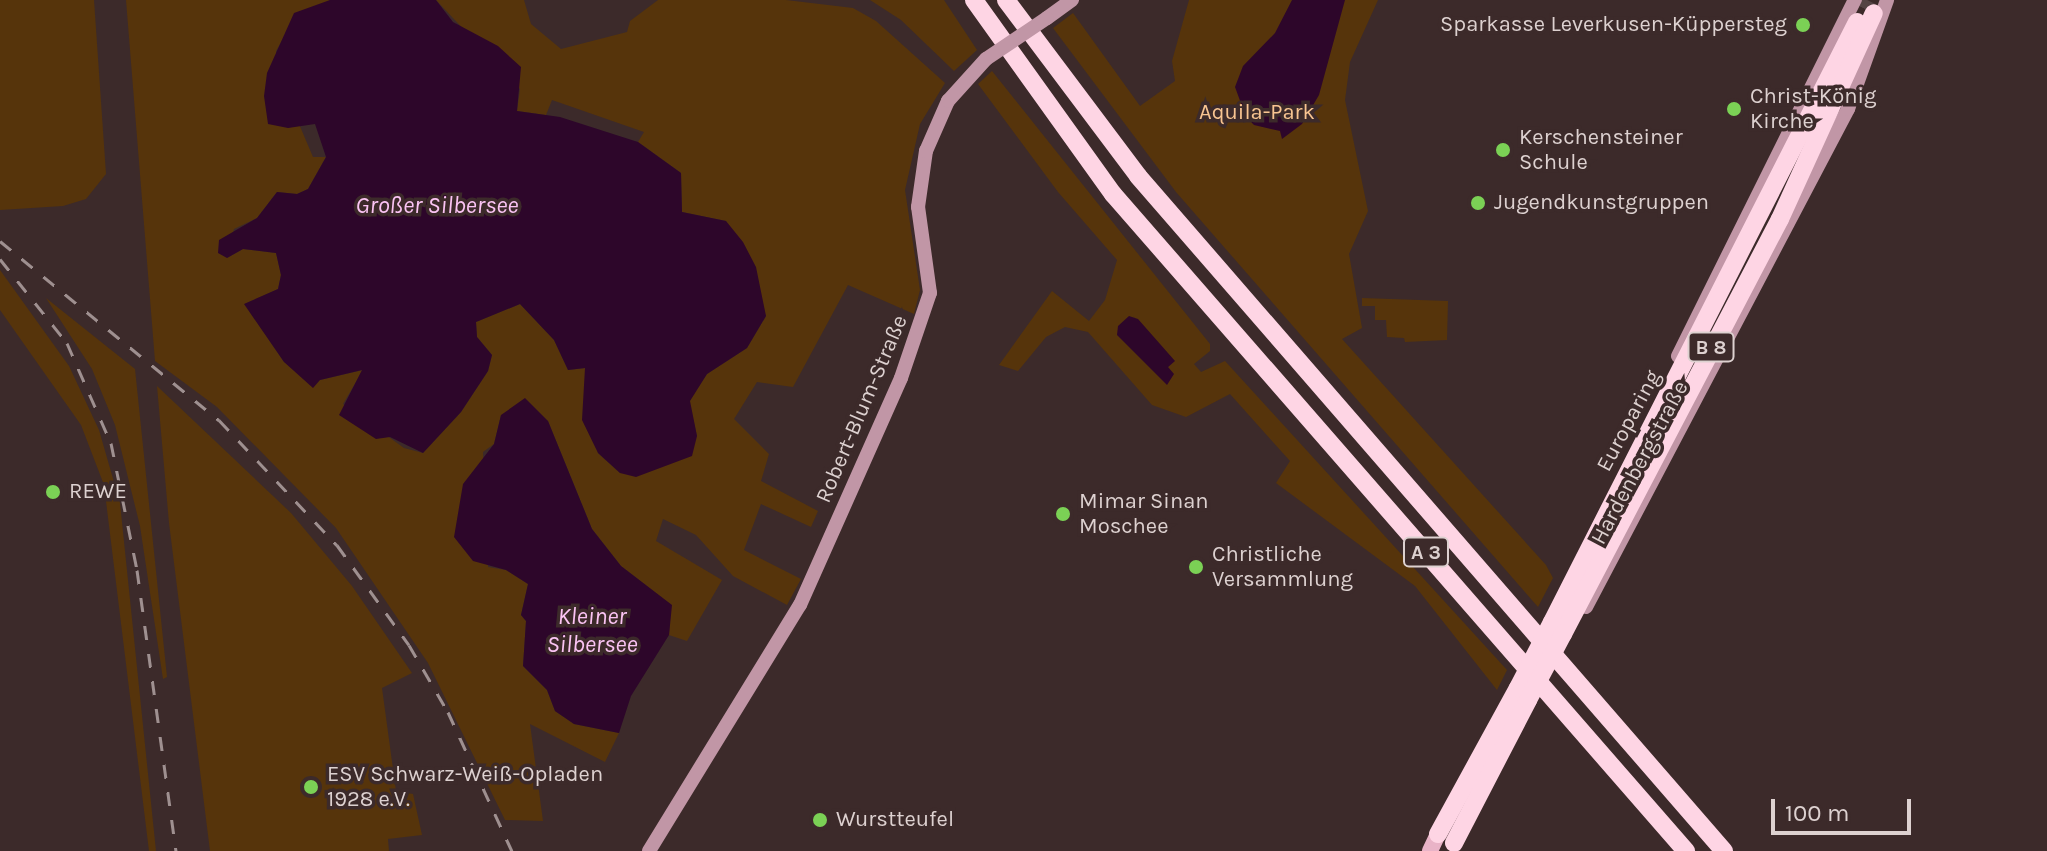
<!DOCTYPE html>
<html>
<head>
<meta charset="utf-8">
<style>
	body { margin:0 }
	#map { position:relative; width:2047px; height:851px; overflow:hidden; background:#3c2a2a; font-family:Karla,sans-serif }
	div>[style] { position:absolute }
	.green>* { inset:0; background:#56340b }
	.water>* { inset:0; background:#2d062a }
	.highway-tunnel>* { height:18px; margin-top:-9px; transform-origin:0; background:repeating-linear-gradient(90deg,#544343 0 18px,transparent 0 27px) }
	.secondary>* { height:14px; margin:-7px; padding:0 7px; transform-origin:7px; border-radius:7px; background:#c196a6 }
	.primary>* { height:16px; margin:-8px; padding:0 8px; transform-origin:8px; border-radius:8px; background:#e9b3c7 }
	.highway>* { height:18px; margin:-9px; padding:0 9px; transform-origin:9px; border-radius:9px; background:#fed5e4 }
	.rail>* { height:3px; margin-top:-1.5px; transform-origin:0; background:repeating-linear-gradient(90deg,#9f9090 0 14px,transparent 0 28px) }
	.secondary-bridge>* { height:14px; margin:-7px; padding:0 7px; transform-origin:7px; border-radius:7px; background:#c196a6 }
	.highway-bridge>* { height:18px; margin:-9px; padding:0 9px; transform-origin:9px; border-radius:9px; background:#fed5e4 }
	.dots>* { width:22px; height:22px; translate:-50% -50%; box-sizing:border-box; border:4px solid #3c2a2a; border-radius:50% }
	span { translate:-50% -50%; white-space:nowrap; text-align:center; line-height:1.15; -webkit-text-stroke:7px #3c2a2a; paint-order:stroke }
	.shield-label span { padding:2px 6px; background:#3c2a2a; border:2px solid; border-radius:6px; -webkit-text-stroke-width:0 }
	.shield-label { font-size:20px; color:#ddd1d0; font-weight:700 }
	.poi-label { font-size:22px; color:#ddd1d0 }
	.right { translate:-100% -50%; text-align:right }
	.left { translate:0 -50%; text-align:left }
	.park-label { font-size:22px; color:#f8c491 }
	.street-label { font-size:22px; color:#ddd1d0 }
	.water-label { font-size:24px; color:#fbc4f4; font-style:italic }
	.scale { position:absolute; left:1771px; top:799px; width:140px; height:36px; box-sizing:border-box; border:4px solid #ddd1d0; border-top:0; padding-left:10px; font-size:24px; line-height:28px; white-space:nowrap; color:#ddd1d0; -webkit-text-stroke:6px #3c2a2a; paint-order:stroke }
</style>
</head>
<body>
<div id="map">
	<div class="green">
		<i style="clip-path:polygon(0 0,94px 0,106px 174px,86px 199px,63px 206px,0 210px)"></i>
		<i style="clip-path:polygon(126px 0,330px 0,284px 37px,276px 51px,288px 128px,299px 124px,313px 157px,326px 157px,308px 189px,297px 194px,277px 192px,257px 218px,234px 229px,227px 258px,243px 249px,276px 253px,281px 275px,278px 289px,245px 304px,284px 362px,320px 380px,363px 370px,343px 404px,404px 448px,423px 453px,461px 412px,488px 371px,492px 355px,477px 337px,476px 322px,520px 304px,554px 340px,568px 370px,586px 368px,598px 453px,620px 473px,697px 436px,689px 401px,707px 374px,747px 348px,766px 316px,726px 221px,682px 212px,681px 173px,638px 142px,644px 132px,552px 100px,546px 115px,517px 111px,520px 89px,436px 0,524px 0,531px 24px,561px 49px,627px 32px,630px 21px,658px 0,786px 0,853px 8px,876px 21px,945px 83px,920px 124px,905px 190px,920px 290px,914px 314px,848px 285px,793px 387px,757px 382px,734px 419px,769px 454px,761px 481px,818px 511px,811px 527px,761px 504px,744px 550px,801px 579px,787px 605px,733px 576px,696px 535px,663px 519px,656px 541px,722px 580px,687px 641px,669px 635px,671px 605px,621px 566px,592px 529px,548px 421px,501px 415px,494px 444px,483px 452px,488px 567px,506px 570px,528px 584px,521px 615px,526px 621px,523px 666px,547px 690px,555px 711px,574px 724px,619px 733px,605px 762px,530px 724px,543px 821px,505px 820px,428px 663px,336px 528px,217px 407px,155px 361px)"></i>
		<i style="clip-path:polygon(870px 0,944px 0,977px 50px,954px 71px,901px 20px)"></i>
		<i style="clip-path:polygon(1189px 0,1378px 0,1350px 62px,1345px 100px,1368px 211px,1349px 254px,1362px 328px,1342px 339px,1546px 565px,1553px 578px,1538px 607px,1176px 192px,1053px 28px,1073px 13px,1140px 106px,1175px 81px,1172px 61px)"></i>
		<i style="clip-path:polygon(evenodd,992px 71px,1210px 344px,1210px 351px,1194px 364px,1201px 372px,1225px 361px,1507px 670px,1497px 690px,1415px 586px,1276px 483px,1290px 461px,1230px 394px,1186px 417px,1152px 405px,1088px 332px,1065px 327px,1046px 337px,1018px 371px,999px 365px,1052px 291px,1089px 321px,1105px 300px,1117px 260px,1058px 192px,978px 84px,992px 71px,1133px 316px,1174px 361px,1168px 367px,1133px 316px)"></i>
		<i style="clip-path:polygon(0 270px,69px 366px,99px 430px,120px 503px,156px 851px,149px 851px,104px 485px,81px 425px,0 310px)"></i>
		<i style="clip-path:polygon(46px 298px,135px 369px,167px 677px,163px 679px,140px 526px,115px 425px,92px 369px)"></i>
		<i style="clip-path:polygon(1362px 298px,1448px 301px,1447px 340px,1405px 342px,1404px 338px,1387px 337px,1386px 320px,1375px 320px,1375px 306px,1362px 306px)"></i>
		<i style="clip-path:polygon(157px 386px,291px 513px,352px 586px,412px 673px,382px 688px,396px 791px,413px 794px,422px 835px,388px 839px,389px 851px,210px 851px,169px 523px)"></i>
	</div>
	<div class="water">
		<i style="clip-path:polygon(330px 0,436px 0,453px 22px,498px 46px,521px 67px,517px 111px,560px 117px,638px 142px,681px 173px,682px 212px,726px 221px,743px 242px,756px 267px,766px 316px,747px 348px,707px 374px,690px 401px,697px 436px,692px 456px,636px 477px,620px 473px,598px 453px,582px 420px,585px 368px,568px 370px,554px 340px,520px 304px,476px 322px,477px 337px,492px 355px,488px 371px,461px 412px,423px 453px,390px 437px,376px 439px,339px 415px,362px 370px,320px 380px,313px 388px,284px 362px,244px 304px,278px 289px,281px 275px,276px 253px,243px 249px,227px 258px,218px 253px,219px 240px,257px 218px,277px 192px,297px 194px,308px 189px,326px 157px,315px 124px,288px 128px,268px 124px,264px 96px,267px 73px,294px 13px)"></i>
		<i style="clip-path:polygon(1292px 0,1345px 0,1319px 95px,1302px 124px,1282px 139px,1280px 131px,1254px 125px,1246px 117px,1235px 87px,1243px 66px,1275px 33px)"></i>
		<i style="clip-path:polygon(1129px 316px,1138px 319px,1175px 361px,1168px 367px,1174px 374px,1167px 385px,1117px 335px,1118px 326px)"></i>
		<i style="clip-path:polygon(525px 398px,548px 421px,592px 529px,621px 566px,672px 605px,669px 635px,631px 696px,619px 733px,574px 724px,555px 711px,547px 690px,523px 666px,526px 621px,521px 615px,528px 584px,506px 570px,473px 561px,454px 537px,463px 484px,494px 444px,501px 415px)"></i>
	</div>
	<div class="highway-tunnel">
		<i style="left:1863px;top:8px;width:9px;rotate:-63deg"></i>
	</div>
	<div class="secondary">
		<i style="left:1047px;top:18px;width:31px;rotate:-36deg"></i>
		<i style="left:1678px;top:356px;width:398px;rotate:-63.6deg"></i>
		<i style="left:1586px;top:607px;width:563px;rotate:-62.25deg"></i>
		<i style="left:1848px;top:109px;width:116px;rotate:-70.3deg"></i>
		<i style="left:649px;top:851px;width:289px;rotate:-58.5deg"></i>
		<i style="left:800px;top:605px;width:248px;rotate:-66deg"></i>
		<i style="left:901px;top:378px;width:90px;rotate:-71.2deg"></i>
		<i style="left:930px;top:293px;width:87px;rotate:-97.9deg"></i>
		<i style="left:918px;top:207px;width:57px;rotate:-81.9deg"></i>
		<i style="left:926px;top:151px;width:55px;rotate:-66.3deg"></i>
		<i style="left:948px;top:101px;width:57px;rotate:-47.9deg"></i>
	</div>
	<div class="primary">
		<i style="left:1430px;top:851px;width:19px;rotate:-65deg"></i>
	</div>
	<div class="highway">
		<i style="left:974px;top:0;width:239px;rotate:54.4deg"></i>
		<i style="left:1113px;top:194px;width:872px;rotate:48.91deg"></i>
		<i style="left:1006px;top:0;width:220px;rotate:53.1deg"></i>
		<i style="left:1138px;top:176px;width:894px;rotate:49.04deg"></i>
		<i style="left:1552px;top:622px;width:673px;rotate:-63.05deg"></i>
		<i style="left:1563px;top:634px;width:468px;rotate:-62.4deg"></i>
		<i style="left:1780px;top:219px;width:226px;rotate:-65.5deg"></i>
		<i style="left:1438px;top:834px;width:166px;rotate:-61.3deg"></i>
		<i style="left:1454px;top:843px;width:161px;rotate:-62.6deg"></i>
	</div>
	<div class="rail">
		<i style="left:0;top:241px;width:283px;rotate:39.3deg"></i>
		<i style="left:219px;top:420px;width:172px;rotate:46.7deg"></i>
		<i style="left:337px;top:545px;width:123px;rotate:54.2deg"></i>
		<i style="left:409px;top:645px;width:78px;rotate:59.8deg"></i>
		<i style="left:448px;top:712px;width:153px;rotate:65.3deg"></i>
		<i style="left:0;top:259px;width:107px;rotate:51.4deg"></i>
		<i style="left:67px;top:343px;width:109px;rotate:66.3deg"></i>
		<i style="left:111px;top:443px;width:130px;rotate:78.4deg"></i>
		<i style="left:137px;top:570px;width:284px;rotate:82.1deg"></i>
	</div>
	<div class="secondary-bridge">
		<i style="left:986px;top:59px;width:73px;rotate:-33.9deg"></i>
	</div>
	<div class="highway-bridge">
		<i style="left:1518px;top:688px;width:74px;rotate:-62.7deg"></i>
		<i style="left:1528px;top:700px;width:75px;rotate:-62.1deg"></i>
	</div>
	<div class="dots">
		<i style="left:1803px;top:25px;background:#7bd155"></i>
		<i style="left:1734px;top:109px;background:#7bd155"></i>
		<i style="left:1503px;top:150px;background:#7bd155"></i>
		<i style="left:1478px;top:203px;background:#7bd155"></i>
		<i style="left:53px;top:492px;background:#7bd155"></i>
		<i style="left:1063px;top:514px;background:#7bd155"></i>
		<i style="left:1196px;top:567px;background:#7bd155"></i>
		<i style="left:311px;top:787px;background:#7bd155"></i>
		<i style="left:820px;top:820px;background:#7bd155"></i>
	</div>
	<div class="shield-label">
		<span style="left:1711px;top:347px">B 8</span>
		<span style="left:1426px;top:552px">A 3</span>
	</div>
	<div class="poi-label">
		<span class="right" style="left:1787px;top:25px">Sparkasse Leverkusen-Küppersteg</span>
		<span class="left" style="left:1750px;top:109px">Christ-König<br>Kirche</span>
		<span class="left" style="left:1519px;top:150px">Kerschensteiner<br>Schule</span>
		<span class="left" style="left:1494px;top:203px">Jugendkunstgruppen</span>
		<span class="left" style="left:69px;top:492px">REWE</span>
		<span class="left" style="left:1079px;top:514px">Mimar Sinan<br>Moschee</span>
		<span class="left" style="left:1212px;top:567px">Christliche<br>Versammlung</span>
		<span class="left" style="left:327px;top:787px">ESV Schwarz-Weiß-Opladen<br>1928 e.V.</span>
		<span class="left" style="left:836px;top:820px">Wurstteufel</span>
	</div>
	<div class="park-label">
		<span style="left:1257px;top:113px">Aquila-Park</span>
	</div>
	<div class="street-label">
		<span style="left:862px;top:409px;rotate:-67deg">Robert-Blum-Straße</span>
		<span style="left:1629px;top:421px;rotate:-62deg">Europaring</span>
		<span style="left:1640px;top:463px;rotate:-62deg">Hardenbergstraße</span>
	</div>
	<div class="water-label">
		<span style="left:437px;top:206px">Großer Silbersee</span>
		<span style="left:592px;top:631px">Kleiner<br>Silbersee</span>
	</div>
	<div class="scale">100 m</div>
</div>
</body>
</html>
